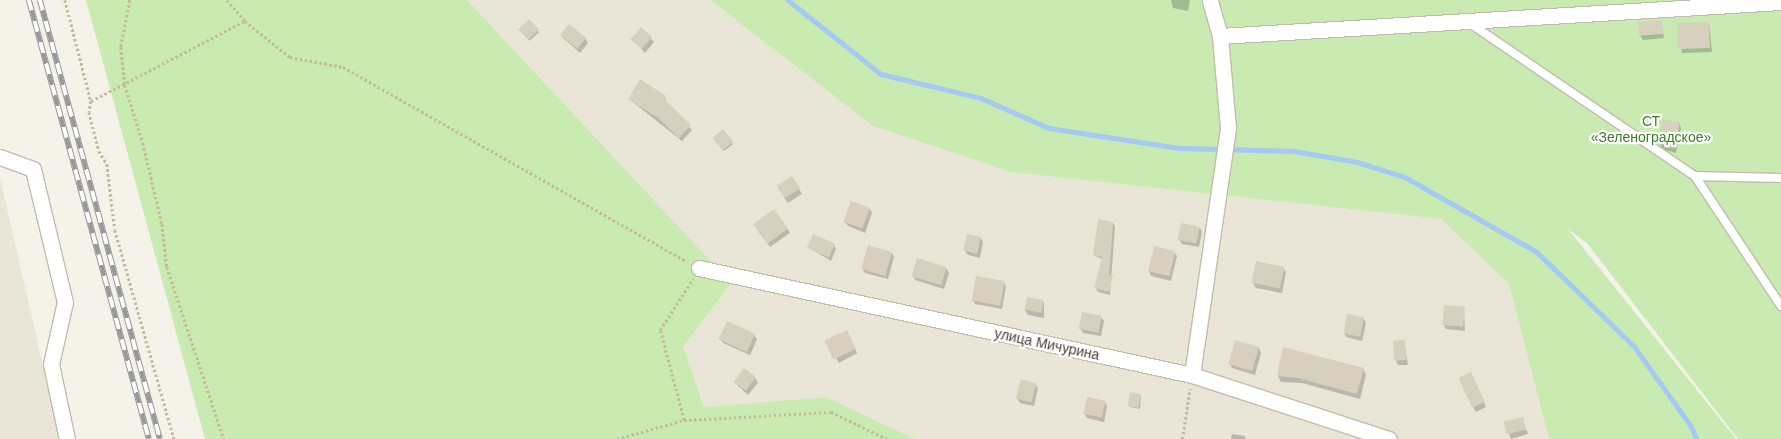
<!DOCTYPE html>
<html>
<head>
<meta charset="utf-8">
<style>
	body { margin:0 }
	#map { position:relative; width:1781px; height:439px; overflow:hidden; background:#f5f3e9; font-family:Helvetica,sans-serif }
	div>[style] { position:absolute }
	.residential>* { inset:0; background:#e9e5d7 }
	.green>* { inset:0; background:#c9eab1 }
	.shadow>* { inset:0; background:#0003; transform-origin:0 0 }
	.stream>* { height:4.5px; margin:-2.25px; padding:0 2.25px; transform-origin:2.25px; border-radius:2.25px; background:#a4c9f2 }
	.building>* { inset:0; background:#d7d0be; transform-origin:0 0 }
	.path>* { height:2.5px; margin-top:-1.25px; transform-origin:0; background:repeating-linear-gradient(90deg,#c3ba9c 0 2.5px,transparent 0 5px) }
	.roads { filter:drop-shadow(1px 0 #c1bcab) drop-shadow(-1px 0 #c1bcab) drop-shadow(0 1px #c1bcab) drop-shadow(0 -1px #c1bcab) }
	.service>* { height:8px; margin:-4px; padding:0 4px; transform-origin:4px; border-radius:4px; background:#fff }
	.minor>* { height:15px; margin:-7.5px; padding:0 7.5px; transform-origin:7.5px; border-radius:7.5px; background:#fff }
	.rail>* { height:5.5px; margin-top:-2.75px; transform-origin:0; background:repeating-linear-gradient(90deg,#fff 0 11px,#989898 0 22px); box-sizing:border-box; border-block:1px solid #989898 }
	span { translate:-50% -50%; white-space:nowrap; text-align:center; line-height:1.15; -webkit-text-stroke:4.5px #fff; paint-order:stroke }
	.park-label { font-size:14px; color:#3d7d28 }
	.street-label { font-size:14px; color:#494437 }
</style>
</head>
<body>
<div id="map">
	<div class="residential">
		<i style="clip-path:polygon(467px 0,710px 0,873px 126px,1010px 172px,1441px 219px,1509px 284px,1549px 439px,915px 439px,826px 397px,704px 407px,682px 347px,730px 283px)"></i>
		<i style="clip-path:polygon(0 178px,60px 439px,0 439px)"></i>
	</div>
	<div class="green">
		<i style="clip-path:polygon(86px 0,467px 0,731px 283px,683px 347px,704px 407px,826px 397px,915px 439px,205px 439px)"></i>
		<i style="clip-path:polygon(710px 0,1781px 0,1781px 439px,1738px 439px,1587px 243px,1568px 229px,1736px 439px,1549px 439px,1509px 284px,1441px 219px,1010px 172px,873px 126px)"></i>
	</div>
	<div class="shadow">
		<i style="clip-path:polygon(1171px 0,1190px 0,1188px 11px,1173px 8px)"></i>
		<i style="left:529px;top:21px;width:15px;height:13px;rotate:48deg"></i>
		<i style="clip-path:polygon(1661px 21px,1664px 38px,1643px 40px,1640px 35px)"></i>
		<i style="clip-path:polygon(1709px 23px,1712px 52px,1682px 53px,1678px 24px)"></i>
		<i style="clip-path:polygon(641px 29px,654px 42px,645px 53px,632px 39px)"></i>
		<i style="clip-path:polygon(561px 36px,585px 38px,588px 43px,580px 53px)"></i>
		<i style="clip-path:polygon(665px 97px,666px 103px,692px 130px,682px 141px,629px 99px)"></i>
		<i style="clip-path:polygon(1679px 123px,1681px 128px,1676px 153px,1662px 149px,1660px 144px)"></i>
		<i style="clip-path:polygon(723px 131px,733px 144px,724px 151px,715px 140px)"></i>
		<i style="left:792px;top:178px;width:19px;height:17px;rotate:58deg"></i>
		<i style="clip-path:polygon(870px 209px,872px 213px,865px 233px,848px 226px,845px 222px)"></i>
		<i style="clip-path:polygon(1099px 221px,1113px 223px,1115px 227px,1110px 295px,1098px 292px,1096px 288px,1103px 260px,1094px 255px)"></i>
		<i style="clip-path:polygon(787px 228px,790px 233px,770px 247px,757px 230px)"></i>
		<i style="clip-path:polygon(1200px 228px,1202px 232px,1199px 247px,1182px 244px,1179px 239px)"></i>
		<i style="clip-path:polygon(981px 238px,983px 242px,980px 258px,968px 255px,965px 251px)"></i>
		<i style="clip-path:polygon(834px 245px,836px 249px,831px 261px,808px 247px)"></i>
		<i style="clip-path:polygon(1174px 252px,1177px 256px,1171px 281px,1151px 276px,1149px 271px)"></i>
		<i style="clip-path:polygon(892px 253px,894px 257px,888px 279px,865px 273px,862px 268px)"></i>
		<i style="clip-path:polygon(946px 268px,949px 273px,944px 289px,915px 280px,913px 275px)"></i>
		<i style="clip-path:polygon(1283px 268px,1286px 272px,1282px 293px,1256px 288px,1253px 283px)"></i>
		<i style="clip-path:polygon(1004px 282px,1006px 287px,1002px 309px,975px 304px,973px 300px)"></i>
		<i style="clip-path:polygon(1044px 302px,1044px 318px,1028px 315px,1025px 310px)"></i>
		<i style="clip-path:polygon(1464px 308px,1465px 331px,1446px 329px,1443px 324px)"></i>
		<i style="clip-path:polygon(1101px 317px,1104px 321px,1101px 336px,1083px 333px,1080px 328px)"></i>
		<i style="clip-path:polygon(1363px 318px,1366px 323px,1362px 341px,1346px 337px,1344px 333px)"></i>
		<i style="left:846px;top:332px;width:24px;height:21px;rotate:62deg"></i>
		<i style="clip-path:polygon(754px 335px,757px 339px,750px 355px,723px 343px,720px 338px)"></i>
		<i style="clip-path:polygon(1404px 341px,1408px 365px,1398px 365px,1396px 361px)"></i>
		<i style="clip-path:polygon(1259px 348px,1261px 353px,1255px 375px,1232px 368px,1230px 364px)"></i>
		<i style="clip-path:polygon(1363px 369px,1366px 375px,1360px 399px,1302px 383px,1281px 382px,1278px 376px)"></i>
		<i style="clip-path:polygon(755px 378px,758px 383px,748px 395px,734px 382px)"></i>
		<i style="clip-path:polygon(1473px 378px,1486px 407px,1476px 412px,1473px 407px)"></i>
		<i style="clip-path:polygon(1035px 384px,1038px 388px,1034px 406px,1020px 403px,1017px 398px)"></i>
		<i style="clip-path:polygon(1141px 395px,1140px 409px,1130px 407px,1129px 405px)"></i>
		<i style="clip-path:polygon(1105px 402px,1107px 407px,1104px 422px,1087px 418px,1084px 413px)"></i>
		<i style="clip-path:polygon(1522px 419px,1528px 434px,1511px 439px,1505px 423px)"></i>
		<i style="clip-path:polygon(1232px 434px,1245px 436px,1246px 439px,1231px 439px)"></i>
	</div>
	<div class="stream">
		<i style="left:788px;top:0;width:119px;rotate:38.5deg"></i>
		<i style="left:881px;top:74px;width:103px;rotate:13.5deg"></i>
		<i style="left:981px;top:98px;width:74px;rotate:23.8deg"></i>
		<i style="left:1049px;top:128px;width:133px;rotate:8.7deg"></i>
		<i style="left:1180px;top:148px;width:114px;rotate:1.5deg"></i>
		<i style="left:1294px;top:151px;width:64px;rotate:9.9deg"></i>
		<i style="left:1357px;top:162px;width:50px;rotate:17.4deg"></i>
		<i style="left:1405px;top:177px;width:152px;rotate:29.6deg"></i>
		<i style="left:1537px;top:252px;width:135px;rotate:44.1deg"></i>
		<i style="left:1634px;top:346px;width:98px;rotate:54.5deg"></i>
		<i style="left:1691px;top:426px;width:14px;rotate:65deg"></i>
	</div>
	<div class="building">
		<i style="left:529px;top:19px;width:14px;height:15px;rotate:45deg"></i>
		<i style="left:1662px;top:20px;width:14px;height:24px;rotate:86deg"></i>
		<i style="left:1709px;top:22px;width:26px;height:32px;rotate:88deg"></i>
		<i style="left:569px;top:24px;width:22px;height:14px;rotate:39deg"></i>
		<i style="left:641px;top:27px;width:15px;height:16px;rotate:42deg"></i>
		<i style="clip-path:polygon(640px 79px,666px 96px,664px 99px,691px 125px,679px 138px,658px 118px,628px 99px)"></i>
		<i style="left:1663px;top:119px;width:17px;height:25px;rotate:10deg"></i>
		<i style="left:723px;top:129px;width:16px;height:14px;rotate:50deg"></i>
		<i style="left:792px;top:176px;width:15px;height:18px;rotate:58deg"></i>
		<i style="left:851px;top:201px;width:20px;height:22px;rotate:20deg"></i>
		<i style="left:774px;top:209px;width:24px;height:26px;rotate:54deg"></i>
		<i style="clip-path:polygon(1098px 219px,1113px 222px,1109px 275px,1113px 276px,1109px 292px,1094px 288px,1102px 257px,1093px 255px)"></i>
		<i style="left:1181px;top:223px;width:19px;height:17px;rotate:12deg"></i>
		<i style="left:813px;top:234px;width:24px;height:15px;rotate:24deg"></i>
		<i style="left:967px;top:234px;width:14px;height:17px;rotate:12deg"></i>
		<i style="left:868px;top:245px;width:25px;height:25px;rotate:16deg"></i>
		<i style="left:1154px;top:246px;width:22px;height:26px;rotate:13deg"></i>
		<i style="left:917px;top:258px;width:31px;height:19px;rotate:17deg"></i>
		<i style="left:1256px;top:261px;width:29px;height:22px;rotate:12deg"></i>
		<i style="left:976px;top:276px;width:29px;height:25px;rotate:10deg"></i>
		<i style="left:1027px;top:297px;width:17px;height:13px;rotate:10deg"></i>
		<i style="left:1444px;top:305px;width:21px;height:20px;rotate:5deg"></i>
		<i style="left:1082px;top:312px;width:20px;height:17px;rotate:11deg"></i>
		<i style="left:1347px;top:314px;width:17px;height:20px;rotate:10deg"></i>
		<i style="left:727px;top:321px;width:31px;height:20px;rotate:25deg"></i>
		<i style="left:847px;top:330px;width:21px;height:25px;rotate:65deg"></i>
		<i style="left:1235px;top:340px;width:25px;height:25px;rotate:16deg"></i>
		<i style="left:1405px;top:340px;width:20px;height:12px;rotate:87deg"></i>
		<i style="clip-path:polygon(1283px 347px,1364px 368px,1357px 394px,1298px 378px,1277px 376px)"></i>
		<i style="left:744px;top:368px;width:15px;height:17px;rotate:37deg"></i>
		<i style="left:1471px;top:372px;width:33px;height:14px;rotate:65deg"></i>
		<i style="left:1021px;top:379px;width:16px;height:20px;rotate:15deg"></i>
		<i style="left:1130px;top:392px;width:11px;height:14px;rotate:10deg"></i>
		<i style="left:1087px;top:397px;width:19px;height:17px;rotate:12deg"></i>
		<i style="left:1523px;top:417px;width:13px;height:20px;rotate:77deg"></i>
	</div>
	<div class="path">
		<i style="left:65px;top:0;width:104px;rotate:75.6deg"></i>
		<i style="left:91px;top:101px;width:11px;rotate:100deg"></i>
		<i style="left:89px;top:112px;width:40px;rotate:75.6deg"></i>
		<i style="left:99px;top:151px;width:15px;rotate:58deg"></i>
		<i style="left:107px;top:164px;width:66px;rotate:83.1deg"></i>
		<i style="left:115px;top:230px;width:217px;rotate:74.2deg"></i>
		<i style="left:130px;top:0;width:48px;rotate:100.8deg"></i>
		<i style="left:121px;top:47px;width:38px;rotate:84deg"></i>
		<i style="left:125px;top:85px;width:61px;rotate:72.8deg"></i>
		<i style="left:143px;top:143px;width:83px;rotate:76.8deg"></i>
		<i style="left:162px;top:224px;width:43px;rotate:83.4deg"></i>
		<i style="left:167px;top:267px;width:181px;rotate:71.7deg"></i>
		<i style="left:227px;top:0;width:28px;rotate:49deg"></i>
		<i style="left:245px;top:21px;width:58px;rotate:38.7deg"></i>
		<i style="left:290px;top:57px;width:54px;rotate:10.7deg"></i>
		<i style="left:343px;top:67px;width:395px;rotate:29.5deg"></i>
		<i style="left:91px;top:101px;width:174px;rotate:-27.5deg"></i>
		<i style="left:684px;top:420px;width:93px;rotate:-104.9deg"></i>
		<i style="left:660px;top:330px;width:61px;rotate:-57.1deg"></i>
		<i style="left:617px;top:439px;width:70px;rotate:-15.8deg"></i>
		<i style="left:684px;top:420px;width:147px;rotate:-3.1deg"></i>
		<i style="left:831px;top:412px;width:62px;rotate:25.7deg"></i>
		<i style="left:1182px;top:439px;width:51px;rotate:-80.9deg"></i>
	</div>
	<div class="roads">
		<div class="service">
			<i style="left:1468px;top:22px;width:274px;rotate:34.2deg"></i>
			<i style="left:1695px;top:176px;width:156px;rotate:56.5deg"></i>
			<i style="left:1695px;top:176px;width:86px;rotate:1.3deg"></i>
		</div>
		<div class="minor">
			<i style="left:1220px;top:36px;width:562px;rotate:-3.47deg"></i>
			<i style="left:0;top:157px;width:35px;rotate:20deg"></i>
			<i style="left:33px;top:169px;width:137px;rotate:76.5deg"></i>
			<i style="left:65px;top:302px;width:64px;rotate:102.7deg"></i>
			<i style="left:51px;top:364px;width:77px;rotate:78deg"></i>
			<i style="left:699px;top:268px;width:504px;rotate:12.25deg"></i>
			<i style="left:1192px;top:375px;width:207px;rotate:18deg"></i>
			<i style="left:1192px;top:375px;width:250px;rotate:-81.7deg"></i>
			<i style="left:1228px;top:128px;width:92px;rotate:-95deg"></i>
			<i style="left:1220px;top:36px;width:37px;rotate:-106deg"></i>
		</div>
	</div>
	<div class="rail">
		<i style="left:29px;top:0;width:455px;rotate:74.7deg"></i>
		<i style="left:40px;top:0;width:455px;rotate:74.7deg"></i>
	</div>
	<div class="park-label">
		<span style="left:1651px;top:129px">СТ<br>«Зеленоградское»</span>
	</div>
	<div class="street-label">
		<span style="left:1047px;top:344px;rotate:12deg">улица Мичурина</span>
	</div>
</div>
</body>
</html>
